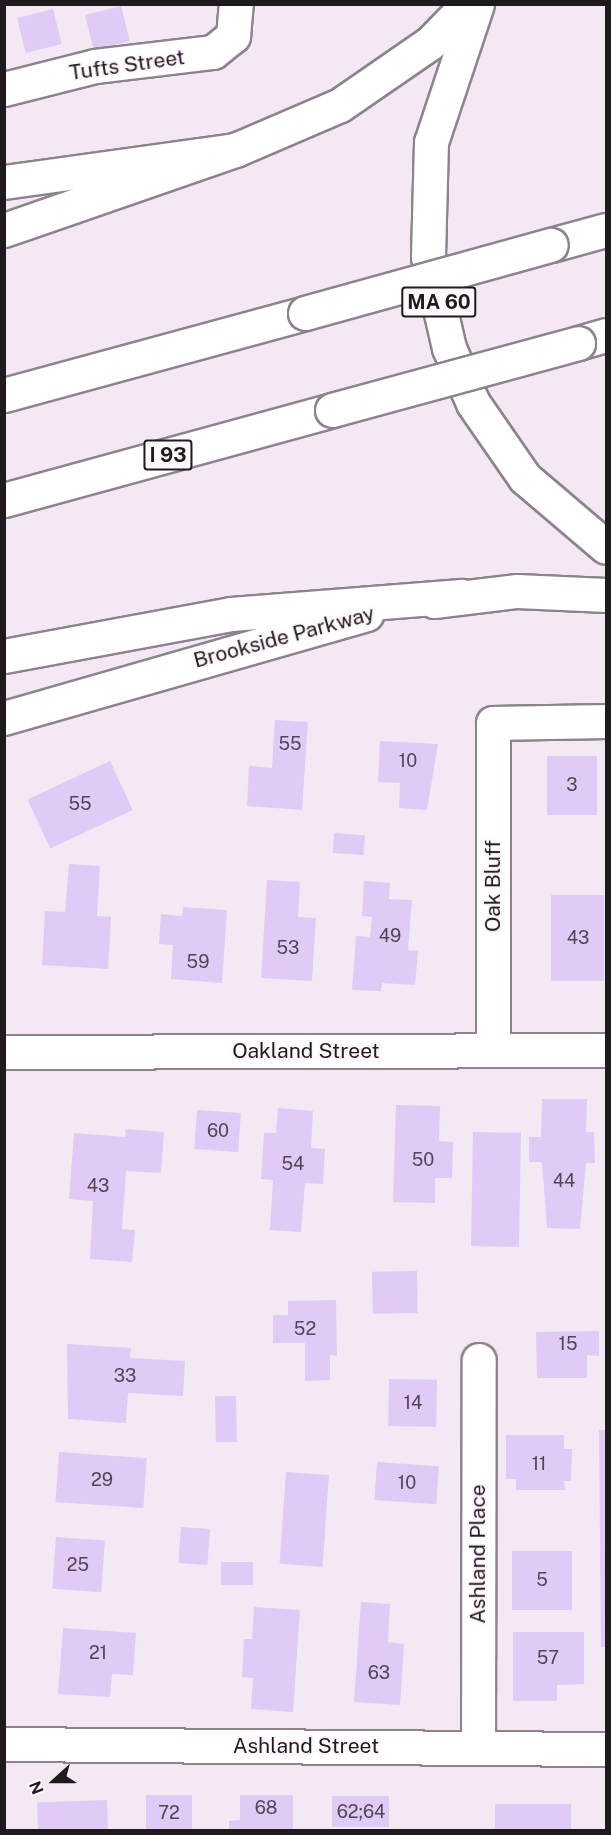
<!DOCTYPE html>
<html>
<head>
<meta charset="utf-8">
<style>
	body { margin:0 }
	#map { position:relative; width:611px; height:1835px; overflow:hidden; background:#f4e8f4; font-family:"Public Sans",sans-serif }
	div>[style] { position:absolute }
	.building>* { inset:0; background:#e0caf6; transform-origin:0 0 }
	.roads { filter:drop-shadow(2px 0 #8d828d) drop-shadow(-2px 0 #8d828d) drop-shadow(0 2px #8d828d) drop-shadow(0 -2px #8d828d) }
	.minor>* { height:33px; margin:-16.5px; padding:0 16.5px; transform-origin:16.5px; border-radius:16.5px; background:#fff }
	.major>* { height:33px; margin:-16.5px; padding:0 16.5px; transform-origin:16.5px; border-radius:16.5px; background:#fff }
	.highway>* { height:33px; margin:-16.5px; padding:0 16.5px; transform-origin:16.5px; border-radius:16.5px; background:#fff }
	.bridges { filter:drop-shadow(2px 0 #8d828d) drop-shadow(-2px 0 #8d828d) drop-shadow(0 2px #8d828d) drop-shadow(0 -2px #8d828d) }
	.highway-bridge>* { height:33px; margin:-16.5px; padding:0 16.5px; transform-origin:16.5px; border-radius:16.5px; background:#fff }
	span { translate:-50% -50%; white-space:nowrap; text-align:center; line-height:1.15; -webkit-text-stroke:4.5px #fef7fe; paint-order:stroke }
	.number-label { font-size:18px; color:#4e4654 }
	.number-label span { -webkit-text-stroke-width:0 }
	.shield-label span { padding:2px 4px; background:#fef7fe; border:2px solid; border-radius:4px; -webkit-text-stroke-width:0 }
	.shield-label { font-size:20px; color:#1e1a1e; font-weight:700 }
	.street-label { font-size:21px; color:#1e1a1e }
	.frame { position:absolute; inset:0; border:6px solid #1e1a1e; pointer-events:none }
	.north { position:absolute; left:24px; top:1751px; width:60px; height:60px; -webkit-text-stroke:4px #fef7fe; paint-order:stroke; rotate:249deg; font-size:16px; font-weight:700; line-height:24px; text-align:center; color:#1e1a1e }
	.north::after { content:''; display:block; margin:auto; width:21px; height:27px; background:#1e1a1e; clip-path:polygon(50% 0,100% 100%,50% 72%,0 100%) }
</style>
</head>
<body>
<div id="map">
	<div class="building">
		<i style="left:121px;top:6px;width:36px;height:37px;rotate:76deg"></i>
		<i style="left:53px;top:9px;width:36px;height:37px;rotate:76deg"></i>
		<i style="clip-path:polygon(275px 720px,308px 722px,302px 810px,247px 806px,249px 766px,272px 768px)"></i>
		<i style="clip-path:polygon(380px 741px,438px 744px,427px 810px,399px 808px,400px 783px,378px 782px)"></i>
		<i style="left:547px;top:756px;width:50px;height:59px"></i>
		<i style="left:110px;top:761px;width:54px;height:91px;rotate:65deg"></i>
		<i style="left:334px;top:833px;width:31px;height:20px;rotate:4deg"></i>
		<i style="clip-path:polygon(69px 864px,100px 866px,97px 916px,111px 917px,108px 969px,42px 965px,45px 911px,65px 912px)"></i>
		<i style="clip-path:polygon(267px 880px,300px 882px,298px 917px,316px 918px,312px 981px,261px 978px)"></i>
		<i style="clip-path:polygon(364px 881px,390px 883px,389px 899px,412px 900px,408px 950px,418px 951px,415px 985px,382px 983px,381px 991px,352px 990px,356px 936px,370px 937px,372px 917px,362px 916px)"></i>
		<i style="left:551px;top:895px;width:53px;height:86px"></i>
		<i style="clip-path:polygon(183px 907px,227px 910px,222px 983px,171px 979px,173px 945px,159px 944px,161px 914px,182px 916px)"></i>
		<i style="clip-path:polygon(542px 1099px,587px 1099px,586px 1132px,594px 1132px,595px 1163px,586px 1163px,580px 1229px,547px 1228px,542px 1162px,529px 1162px,529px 1137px,541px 1137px)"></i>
		<i style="clip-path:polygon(396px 1105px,440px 1106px,439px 1141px,453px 1142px,452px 1178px,435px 1178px,435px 1203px,393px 1202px)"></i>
		<i style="clip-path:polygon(278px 1108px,313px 1111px,311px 1148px,325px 1149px,323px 1184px,305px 1183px,301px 1232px,270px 1230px,273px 1180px,261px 1179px,264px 1133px,276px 1133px)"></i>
		<i style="left:197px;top:1110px;width:44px;height:39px;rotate:4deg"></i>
		<i style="clip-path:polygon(126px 1129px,164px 1132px,161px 1173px,126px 1171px,122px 1229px,135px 1230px,132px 1262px,90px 1259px,93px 1201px,69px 1199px,74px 1133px,125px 1137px)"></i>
		<i style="left:473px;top:1132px;width:48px;height:114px;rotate:1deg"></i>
		<i style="left:417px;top:1271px;width:42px;height:45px;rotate:89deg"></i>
		<i style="clip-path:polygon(336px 1300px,337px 1356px,330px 1355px,330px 1380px,305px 1381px,305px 1343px,273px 1343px,273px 1315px,288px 1315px,288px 1301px)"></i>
		<i style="clip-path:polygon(599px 1331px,599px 1356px,587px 1355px,587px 1378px,537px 1378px,536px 1332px)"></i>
		<i style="clip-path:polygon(67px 1344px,131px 1348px,130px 1358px,185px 1361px,183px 1396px,128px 1393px,126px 1423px,68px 1419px)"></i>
		<i style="left:389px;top:1379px;width:48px;height:47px;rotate:1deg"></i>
		<i style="left:236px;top:1396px;width:46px;height:21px;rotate:89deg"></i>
		<i style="clip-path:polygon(599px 1430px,606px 1430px,606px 1647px,601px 1647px)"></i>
		<i style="clip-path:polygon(506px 1435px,564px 1435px,564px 1449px,572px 1449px,571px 1481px,564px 1481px,565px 1490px,516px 1490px,516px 1479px,506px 1479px)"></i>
		<i style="left:59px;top:1452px;width:88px;height:50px;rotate:4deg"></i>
		<i style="left:377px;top:1462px;width:62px;height:38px;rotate:4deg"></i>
		<i style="left:286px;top:1472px;width:43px;height:92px;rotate:4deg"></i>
		<i style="left:181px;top:1527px;width:29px;height:36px;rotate:4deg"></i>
		<i style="left:56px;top:1537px;width:49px;height:52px;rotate:4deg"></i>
		<i style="left:512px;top:1551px;width:60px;height:59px"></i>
		<i style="left:253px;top:1562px;width:23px;height:32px;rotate:90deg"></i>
		<i style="clip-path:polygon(361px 1602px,390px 1604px,388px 1642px,404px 1644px,400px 1705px,354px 1702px)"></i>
		<i style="clip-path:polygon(254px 1607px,300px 1610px,293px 1712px,251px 1709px,253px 1678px,242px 1677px,244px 1639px,252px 1639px)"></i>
		<i style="clip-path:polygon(63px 1628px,136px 1633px,133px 1675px,112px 1674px,110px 1697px,58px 1694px)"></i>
		<i style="clip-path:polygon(513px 1632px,584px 1632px,584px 1684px,557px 1685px,557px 1701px,513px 1701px)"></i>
		<i style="left:146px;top:1795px;width:46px;height:35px"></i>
		<i style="clip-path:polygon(240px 1795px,293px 1795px,293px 1830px,229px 1830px,229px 1821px,240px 1820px)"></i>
		<i style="left:332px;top:1796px;width:57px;height:31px"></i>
		<i style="left:107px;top:1800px;width:30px;height:70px;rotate:88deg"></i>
		<i style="left:571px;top:1804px;width:26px;height:76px;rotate:90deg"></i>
	</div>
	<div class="roads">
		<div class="minor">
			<i style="left:4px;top:89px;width:94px;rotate:-14.2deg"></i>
			<i style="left:95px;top:66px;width:119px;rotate:-6.8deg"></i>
			<i style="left:213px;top:52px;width:26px;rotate:-39deg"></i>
			<i style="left:233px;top:36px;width:32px;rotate:-85deg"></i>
			<i style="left:4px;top:182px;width:233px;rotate:-7.9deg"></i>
			<i style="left:235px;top:150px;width:114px;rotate:-23.2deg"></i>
			<i style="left:340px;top:105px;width:109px;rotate:-34.6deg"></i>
			<i style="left:430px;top:43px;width:54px;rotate:-45.7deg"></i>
			<i style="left:434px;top:601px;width:84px;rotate:-6.9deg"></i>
			<i style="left:517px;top:591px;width:89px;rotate:2.6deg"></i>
			<i style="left:4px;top:718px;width:377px;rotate:-16deg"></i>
			<i style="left:493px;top:1050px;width:327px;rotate:-90deg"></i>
			<i style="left:493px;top:723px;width:113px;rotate:-1deg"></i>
			<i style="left:4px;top:1052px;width:602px;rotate:-0.19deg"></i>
			<i style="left:4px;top:1744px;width:602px;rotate:0.48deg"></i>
			<i style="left:478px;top:1748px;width:388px;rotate:-89.9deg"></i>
		</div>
		<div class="major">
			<i style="left:477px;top:4px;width:145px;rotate:108.4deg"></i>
			<i style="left:431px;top:142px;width:115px;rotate:91.5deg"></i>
			<i style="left:428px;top:257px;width:93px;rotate:77deg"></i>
			<i style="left:449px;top:348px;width:60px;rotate:66.4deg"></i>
			<i style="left:473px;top:403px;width:91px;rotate:55.3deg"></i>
			<i style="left:525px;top:478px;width:106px;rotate:40.4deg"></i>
		</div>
		<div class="highway">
			<i style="left:4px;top:230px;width:244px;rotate:-19.1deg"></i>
			<i style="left:551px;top:245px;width:57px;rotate:-15.3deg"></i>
			<i style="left:578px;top:343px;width:29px;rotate:-16deg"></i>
			<i style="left:4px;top:395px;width:312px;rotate:-15.2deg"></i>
			<i style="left:4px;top:500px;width:340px;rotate:-15.3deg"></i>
			<i style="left:4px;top:656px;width:231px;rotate:-10.5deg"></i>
			<i style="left:231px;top:614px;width:231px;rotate:-4.5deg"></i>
		</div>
	</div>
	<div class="bridges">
		<div class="highway-bridge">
			<i style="left:305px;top:313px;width:255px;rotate:-15.5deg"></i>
			<i style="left:332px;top:410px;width:255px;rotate:-15.2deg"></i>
		</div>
	</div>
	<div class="number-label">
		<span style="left:290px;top:744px">55</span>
		<span style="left:408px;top:761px">10</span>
		<span style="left:572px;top:785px">3</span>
		<span style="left:80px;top:804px">55</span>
		<span style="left:390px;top:936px">49</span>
		<span style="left:578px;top:938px">43</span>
		<span style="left:288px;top:948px">53</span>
		<span style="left:198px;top:962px">59</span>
		<span style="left:218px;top:1131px">60</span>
		<span style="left:423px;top:1160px">50</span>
		<span style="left:293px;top:1164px">54</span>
		<span style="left:564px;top:1181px">44</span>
		<span style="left:98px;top:1186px">43</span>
		<span style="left:305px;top:1329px">52</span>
		<span style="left:568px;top:1344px">15</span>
		<span style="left:125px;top:1376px">33</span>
		<span style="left:413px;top:1403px">14</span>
		<span style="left:539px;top:1464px">11</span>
		<span style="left:102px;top:1480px">29</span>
		<span style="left:407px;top:1483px">10</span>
		<span style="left:78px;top:1565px">25</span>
		<span style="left:542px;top:1580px">5</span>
		<span style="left:98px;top:1653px">21</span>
		<span style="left:548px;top:1658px">57</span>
		<span style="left:379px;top:1673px">63</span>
		<span style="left:266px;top:1808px">68</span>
		<span style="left:361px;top:1812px">62;64</span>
		<span style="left:169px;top:1813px">72</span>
	</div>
	<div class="shield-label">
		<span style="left:439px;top:302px">MA 60</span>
		<span style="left:168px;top:455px">I 93</span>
	</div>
	<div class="street-label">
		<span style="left:127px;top:65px;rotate:-8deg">Tufts Street</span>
		<span style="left:284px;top:637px;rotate:-15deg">Brookside Parkway</span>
		<span style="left:493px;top:886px;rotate:-90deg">Oak Bluff</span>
		<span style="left:306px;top:1051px">Oakland Street</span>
		<span style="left:478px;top:1554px;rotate:-90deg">Ashland Place</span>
		<span style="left:306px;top:1746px">Ashland Street</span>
	</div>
	<div class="frame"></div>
	<div class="north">N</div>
</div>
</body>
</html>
